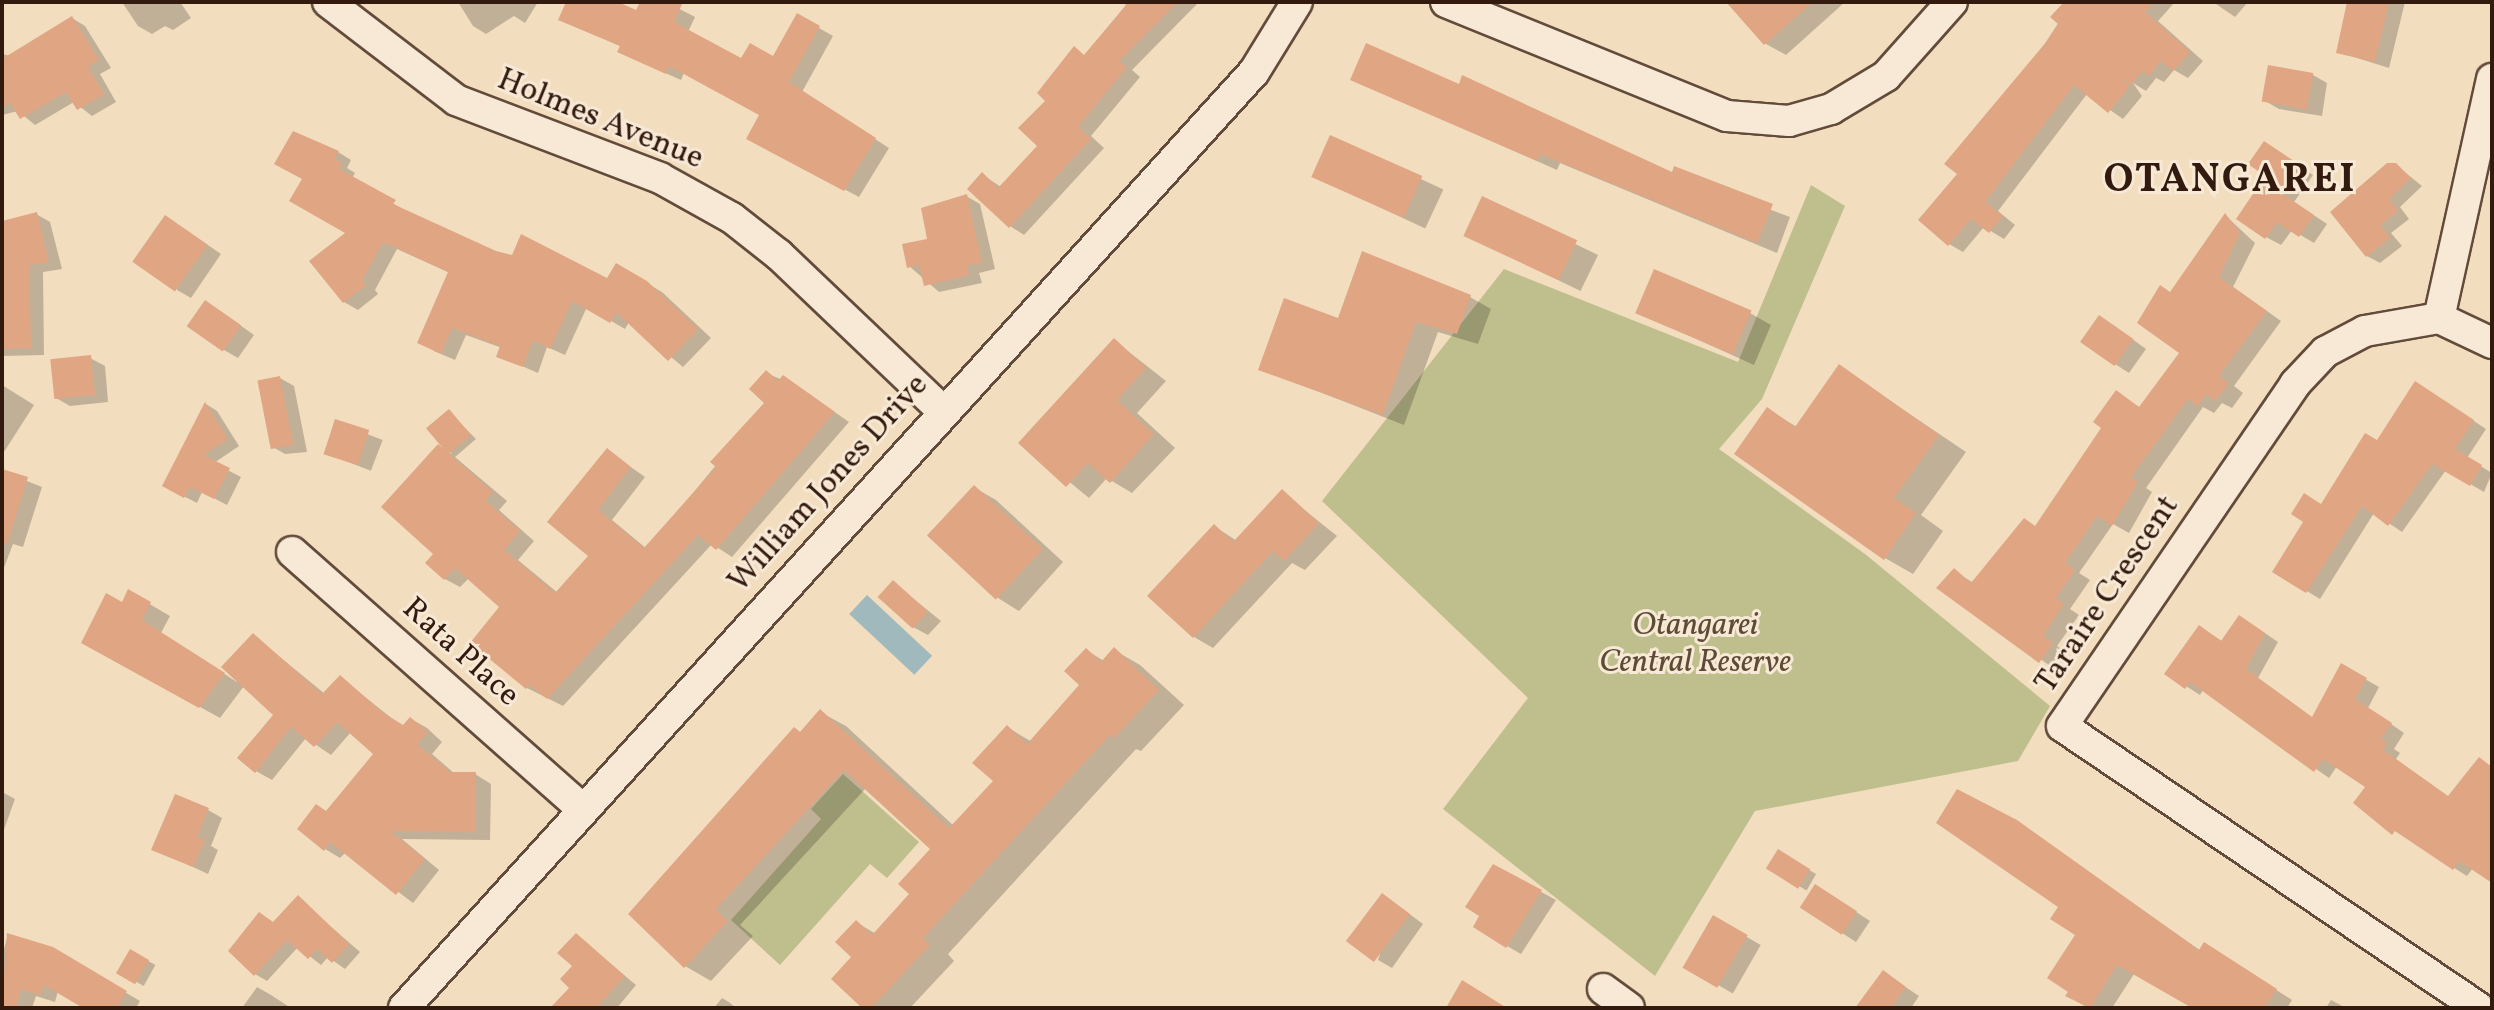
<!DOCTYPE html>
<html>
<head>
<meta charset="utf-8">
<style>
	body { margin:0 }
	#map { position:relative; width:2494px; height:1010px; overflow:hidden; background:#f2ddbe; font-family:Vollkorn,serif }
	div>[style] { position:absolute }
	.green>* { inset:0; background:#bfbf8e }
	.water>* { inset:0; background:#a0b9bc; transform-origin:0 0 }
	.shadow>* { inset:0; background:#0003; transform-origin:0 0 }
	.building>* { inset:0; background:#e0a583; transform-origin:0 0 }
	.roads { filter:drop-shadow(2px 0 #634b3b) drop-shadow(-2px 0 #634b3b) drop-shadow(0 2px #634b3b) drop-shadow(0 -2px #634b3b) }
	.minor>* { height:30px; margin:-15px; padding:0 15px; transform-origin:15px; border-radius:15px; background:#f7e9d5 }
	span { translate:-50% -50%; white-space:nowrap; text-align:center; line-height:1.15; -webkit-text-stroke:6px #f7e9d5; paint-order:stroke }
	.street-label { font-size:32px; color:#331a0f }
	.park-label { font-size:32px; color:#5d4c35; font-style:italic }
	.district-label { font-size:40px; color:#331a0f; font-weight:700; letter-spacing:2px }
	.frame { position:absolute; inset:0; border:4px solid #331a0f; pointer-events:none }
</style>
</head>
<body>
<div id="map">
	<div class="green">
		<i style="clip-path:polygon(1811px 185px,1845px 206px,1762px 399px,1719px 449px,1865px 554px,2050px 706px,2018px 761px,1755px 811px,1655px 976px,1443px 809px,1528px 698px,1322px 501px,1504px 269px,1738px 362px)"></i>
		<i style="clip-path:polygon(843px 774px,919px 842px,887px 878px,870px 864px,780px 965px,731px 920px,821px 819px,811px 809px)"></i>
	</div>
	<div class="water">
		<i style="left:867px;top:595px;width:89px;height:26px;rotate:43deg"></i>
	</div>
	<div class="shadow">
		<i style="clip-path:polygon(122px 2px,180px 2px,191px 18px,173px 30px,165px 26px,152px 34px,138px 26px)"></i>
		<i style="clip-path:polygon(458px 2px,538px 2px,525px 23px,514px 16px,486px 34px,473px 26px)"></i>
		<i style="clip-path:polygon(568px 2px,613px 2px,637px 12px,642px 2px,666px 2px,695px 17px,688px 32px,742px 61px,774px 58px,798px 16px,833px 36px,802px 92px,889px 148px,859px 197px,763px 146px,761px 115px,684px 73px,681px 80px,634px 59px,622px 47px,561px 19px)"></i>
		<i style="clip-path:polygon(1132px 2px,1197px 4px,1132px 70px,1140px 77px,1091px 136px,1104px 148px,1024px 235px,1010px 226px,983px 175px,1001px 187px,1040px 146px,1047px 101px,1074px 49px,1086px 56px)"></i>
		<i style="clip-path:polygon(1742px 2px,1845px 2px,1786px 55px,1766px 44px,1735px 9px)"></i>
		<i style="clip-path:polygon(2072px 2px,2175px 2px,2158px 21px,2203px 61px,2188px 78px,2174px 70px,2164px 82px,2156px 78px,2146px 91px,2133px 83px,2142px 96px,2123px 119px,2087px 94px,1998px 211px,2015px 225px,2004px 239px,1984px 227px,1963px 252px,1949px 244px,1960px 174px)"></i>
		<i style="clip-path:polygon(2213px 2px,2248px 2px,2235px 17px)"></i>
		<i style="clip-path:polygon(2349px 2px,2405px 2px,2389px 68px,2338px 52px)"></i>
		<i style="clip-path:polygon(72px 18px,85px 26px,111px 68px,100px 74px,116px 102px,92px 116px,74px 102px,35px 125px,18px 111px,2px 115px,2px 54px,11px 56px)"></i>
		<i style="clip-path:polygon(2270px 68px,2313px 75px,2327px 83px,2322px 116px,2279px 109px,2265px 101px)"></i>
		<i style="clip-path:polygon(1352px 79px,1673px 174px,1790px 217px,1777px 253px,1560px 163px,1557px 170px)"></i>
		<i style="left:1331px;top:137px;width:124px;height:43px;rotate:25deg"></i>
		<i style="clip-path:polygon(338px 152px,351px 160px,347px 168px,355px 173px,352px 178px,407px 212px,495px 253px,608px 281px,617px 266px,662px 292px,711px 338px,683px 367px,629px 322px,625px 329px,587px 307px,565px 355px,547px 347px,538px 373px,499px 356px,502px 348px,466px 335px,455px 360px,434px 351px,450px 273px,397px 249px,375px 290px,378px 294px,358px 310px,344px 302px,349px 233px,292px 201px)"></i>
		<i style="clip-path:polygon(2278px 152px,2313px 175px,2294px 202px,2327px 224px,2314px 243px,2292px 230px,2281px 245px,2266px 237px,2268px 176px)"></i>
		<i style="clip-path:polygon(2396px 165px,2422px 186px,2400px 207px,2409px 219px,2391px 233px,2402px 246px,2380px 263px,2367px 256px)"></i>
		<i style="clip-path:polygon(966px 196px,980px 204px,995px 269px,979px 273px,982px 283px,939px 292px,909px 266px)"></i>
		<i style="left:1483px;top:199px;width:128px;height:40px;rotate:26deg"></i>
		<i style="clip-path:polygon(36px 214px,50px 222px,62px 269px,43px 272px,44px 355px,2px 356px,2px 223px)"></i>
		<i style="clip-path:polygon(2226px 216px,2255px 243px,2233px 287px,2281px 321px,2234px 386px,2243px 393px,2232px 408px,2222px 403px,2214px 413px,2203px 407px,2146px 488px,2152px 492px,2129px 533px,2113px 524px,2079px 573px,2090px 580px,2070px 609px,2079px 615px,2057px 646px,2068px 654px,2056px 670px,1939px 588px,1954px 571px,1972px 582px,2036px 527px,2104px 428px,2116px 393px,2141px 408px,2182px 353px,2171px 294px)"></i>
		<i style="clip-path:polygon(180px 226px,221px 254px,191px 298px,177px 290px)"></i>
		<i style="clip-path:polygon(1470px 297px,1491px 309px,1478px 344px,1438px 332px,1404px 425px,1261px 369px,1340px 320px)"></i>
		<i style="clip-path:polygon(220px 311px,254px 335px,238px 358px,224px 350px)"></i>
		<i style="clip-path:polygon(1637px 312px,1750px 313px,1771px 325px,1754px 365px)"></i>
		<i style="clip-path:polygon(2113px 325px,2146px 349px,2129px 373px,2115px 364px)"></i>
		<i style="clip-path:polygon(1115px 341px,1166px 381px,1137px 413px,1175px 448px,1132px 493px,1107px 478px,1089px 498px,1021px 442px)"></i>
		<i style="clip-path:polygon(90px 358px,105px 366px,108px 402px,70px 406px,56px 398px)"></i>
		<i style="clip-path:polygon(1840px 367px,1966px 452px,1921px 515px,1943px 531px,1913px 574px,1885px 558px,1768px 410px,1797px 427px)"></i>
		<i style="clip-path:polygon(766px 373px,799px 387px,849px 422px,732px 557px,712px 544px,563px 706px,527px 688px,502px 606px,469px 578px,460px 587px,445px 579px,436px 553px,438px 447px,452px 454px,430px 429px,449px 412px,476px 439px,455px 457px,507px 501px,499px 510px,534px 541px,518px 560px,558px 593px,591px 556px,550px 522px,608px 451px,645px 477px,612px 520px,647px 549px,767px 403px)"></i>
		<i style="clip-path:polygon(280px 378px,294px 386px,307px 452px,285px 454px,271px 446px)"></i>
		<i style="clip-path:polygon(2px 385px,34px 405px,4px 452px,2px 451px)"></i>
		<i style="clip-path:polygon(2429px 391px,2486px 429px,2467px 458px,2492px 473px,2484px 492px,2446px 470px,2402px 532px,2374px 513px,2320px 599px,2275px 572px,2322px 506px)"></i>
		<i style="clip-path:polygon(206px 404px,217px 411px,239px 446px,214px 463px,241px 477px,227px 505px,202px 492px,197px 503px,164px 486px)"></i>
		<i style="left:336px;top:422px;width:50px;height:33px;rotate:21deg"></i>
		<i style="clip-path:polygon(2px 471px,42px 487px,23px 547px,13px 544px,2px 573px)"></i>
		<i style="clip-path:polygon(975px 488px,996px 500px,1063px 562px,1019px 611px,998px 598px)"></i>
		<i style="clip-path:polygon(1282px 492px,1337px 536px,1305px 570px,1292px 563px,1213px 648px,1194px 637px,1214px 526px,1237px 541px)"></i>
		<i style="clip-path:polygon(894px 583px,941px 621px,928px 635px,913px 627px)"></i>
		<i style="clip-path:polygon(129px 592px,170px 616px,161px 633px,237px 682px,253px 635px,325px 694px,340px 677px,404px 728px,411px 719px,427px 728px,442px 742px,432px 754px,455px 774px,475px 774px,491px 784px,490px 840px,402px 839px,439px 870px,413px 903px,346px 852px,340px 858px,325px 849px,327px 813px,376px 754px,351px 732px,331px 755px,306px 738px,272px 780px,256px 771px,240px 758px,276px 714px,244px 686px,220px 718px,104px 654px)"></i>
		<i style="clip-path:polygon(2253px 625px,2278px 642px,2258px 678px,2313px 718px,2342px 666px,2379px 687px,2368px 708px,2404px 733px,2394px 749px,2400px 753px,2396px 759px,2450px 798px,2480px 760px,2492px 767px,2492px 880px,2473px 868px,2467px 876px,2362px 810px,2368px 786px,2337px 766px,2329px 778px,2203px 690px,2200px 695px,2167px 674px,2213px 635px,2223px 642px)"></i>
		<i style="clip-path:polygon(1086px 650px,1104px 661px,1114px 650px,1140px 665px,1184px 705px,1141px 751px,1136px 749px,948px 954px,954px 961px,910px 1008px,865px 1008px,854px 957px,856px 922px,876px 934px,912px 893px,933px 849px,866px 788px,740px 925px,753px 936px,711px 981px,685px 966px,801px 733px,820px 712px,846px 726px,954px 826px,995px 781px,1007px 727px,1032px 742px,1082px 685px)"></i>
		<i style="clip-path:polygon(2px 792px,15px 799px,2px 835px)"></i>
		<i style="clip-path:polygon(208px 810px,222px 818px,211px 846px,218px 850px,208px 874px,154px 849px)"></i>
		<i style="clip-path:polygon(2016px 821px,2201px 951px,2221px 954px,2292px 1000px,2287px 1008px,2194px 1008px,2134px 974px,2112px 1008px,2088px 1008px,2068px 996px,2078px 934px)"></i>
		<i style="left:1778px;top:852px;width:44px;height:19px;rotate:30deg"></i>
		<i style="clip-path:polygon(1494px 866px,1556px 900px,1521px 954px,1507px 946px,1482px 916px)"></i>
		<i style="clip-path:polygon(1830px 895px,1870px 921px,1856px 942px,1802px 907px)"></i>
		<i style="clip-path:polygon(298px 898px,360px 952px,345px 969px,328px 957px,321px 965px,298px 947px,267px 981px,255px 974px,274px 923px)"></i>
		<i style="clip-path:polygon(1396px 904px,1423px 924px,1392px 968px,1378px 960px)"></i>
		<i style="left:1714px;top:918px;width:54px;height:56px;rotate:30deg"></i>
		<i style="clip-path:polygon(8px 935px,52px 949px,140px 1001px,136px 1008px,86px 1008px,58px 991px,55px 1002px,36px 996px,32px 1008px,2px 1008px,2px 956px)"></i>
		<i style="clip-path:polygon(576px 935px,636px 985px,617px 1008px,554px 1008px,572px 988px)"></i>
		<i style="left:130px;top:951px;width:29px;height:24px;rotate:29deg"></i>
		<i style="clip-path:polygon(1883px 972px,1919px 996px,1911px 1008px,1857px 1008px)"></i>
		<i style="clip-path:polygon(257px 987px,271px 995px,291px 1008px,242px 1008px)"></i>
		<i style="clip-path:polygon(722px 998px,729px 1002px,736px 1008px,714px 1008px)"></i>
		<i style="clip-path:polygon(2331px 1000px,2346px 1008px,2326px 1008px)"></i>
	</div>
	<div class="building">
		<i style="clip-path:polygon(566px 2px,618px 2px,636px 10px,640px 2px,683px 2px,674px 22px,741px 58px,750px 43px,773px 56px,797px 13px,820px 26px,789px 82px,876px 138px,844px 191px,746px 139px,759px 115px,669px 66px,666px 74px,617px 52px,620px 46px,558px 20px)"></i>
		<i style="clip-path:polygon(1122px 2px,1178px 2px,1119px 61px,1127px 67px,1078px 127px,1091px 139px,1009px 228px,967px 189px,982px 172px,998px 188px,1037px 146px,1018px 128px,1045px 101px,1037px 93px,1074px 46px,1084px 55px,1126px 5px)"></i>
		<i style="clip-path:polygon(1726px 2px,1813px 2px,1764px 45px)"></i>
		<i style="clip-path:polygon(2064px 2px,2154px 2px,2145px 12px,2190px 52px,2173px 71px,2161px 61px,2149px 76px,2142px 71px,2131px 85px,2124px 80px,2129px 87px,2108px 113px,2074px 85px,1985px 202px,2003px 216px,1989px 233px,1971px 219px,1948px 246px,1918px 220px,1957px 174px,1944px 164px,2047px 41px,2058px 24px,2050px 17px)"></i>
		<i style="clip-path:polygon(2347px 2px,2389px 2px,2375px 62px,2336px 53px)"></i>
		<i style="clip-path:polygon(72px 16px,99px 60px,88px 67px,104px 94px,77px 110px,66px 92px,20px 119px,10px 103px,2px 107px,2px 59px)"></i>
		<i style="clip-path:polygon(1366px 43px,1459px 84px,1462px 75px,1672px 172px,1674px 166px,1773px 204px,1757px 243px,1540px 154px,1537px 161px,1350px 80px)"></i>
		<i style="left:2268px;top:65px;width:46px;height:37px;rotate:10deg"></i>
		<i style="clip-path:polygon(293px 131px,339px 151px,334px 159px,342px 163px,339px 169px,396px 200px,393px 204px,496px 251px,512px 255px,521px 234px,607px 278px,616px 263px,647px 281px,698px 329px,668px 361px,616px 312px,610px 323px,572px 301px,550px 349px,533px 340px,523px 367px,496px 357px,500px 346px,452px 328px,441px 354px,417px 343px,448px 272px,383px 242px,362px 281px,366px 285px,343px 303px,309px 261px,345px 233px,289px 201px,302px 179px,274px 164px)"></i>
		<i style="left:1330px;top:135px;width:101px;height:46px;rotate:24deg"></i>
		<i style="clip-path:polygon(2264px 141px,2300px 165px,2281px 193px,2314px 215px,2299px 237px,2277px 222px,2265px 239px,2236px 219px,2265px 176px,2248px 164px)"></i>
		<i style="clip-path:polygon(2387px 163px,2396px 163px,2411px 178px,2389px 199px,2398px 211px,2380px 225px,2390px 238px,2366px 257px,2330px 212px)"></i>
		<i style="clip-path:polygon(967px 194px,982px 262px,967px 266px,969px 275px,924px 286px,919px 265px,907px 268px,902px 244px,927px 239px,921px 208px)"></i>
		<i style="left:1482px;top:196px;width:105px;height:44px;rotate:25deg"></i>
		<i style="clip-path:polygon(37px 212px,49px 262px,29px 265px,31px 348px,2px 349px,2px 221px)"></i>
		<i style="clip-path:polygon(2225px 213px,2240px 233px,2219px 277px,2267px 311px,2219px 376px,2229px 383px,2215px 401px,2206px 394px,2198px 406px,2188px 399px,2131px 477px,2138px 482px,2112px 526px,2097px 516px,2065px 563px,2075px 570px,2056px 598px,2064px 604px,2043px 636px,2053px 643px,2039px 663px,1936px 588px,1954px 568px,1971px 583px,2024px 518px,2035px 526px,2101px 428px,2093px 422px,2116px 390px,2139px 407px,2179px 353px,2137px 323px,2160px 285px,2170px 292px)"></i>
		<i style="left:165px;top:215px;width:52px;height:57px;rotate:35deg"></i>
		<i style="clip-path:polygon(1362px 251px,1471px 295px,1457px 334px,1416px 322px,1383px 415px,1258px 370px,1284px 298px,1338px 318px)"></i>
		<i style="left:1654px;top:269px;width:106px;height:48px;rotate:23deg"></i>
		<i style="left:205px;top:300px;width:44px;height:32px;rotate:35deg"></i>
		<i style="left:2099px;top:315px;width:42px;height:33px;rotate:35deg"></i>
		<i style="clip-path:polygon(1114px 338px,1146px 368px,1117px 400px,1154px 434px,1110px 483px,1088px 463px,1066px 487px,1018px 443px)"></i>
		<i style="left:91px;top:355px;width:40px;height:41px;rotate:84deg"></i>
		<i style="clip-path:polygon(1839px 364px,1939px 435px,1894px 498px,1916px 513px,1884px 560px,1734px 454px,1767px 407px,1795px 427px)"></i>
		<i style="clip-path:polygon(766px 370px,778px 381px,783px 375px,835px 412px,716px 550px,698px 535px,547px 699px,530px 685px,526px 689px,470px 643px,499px 607px,455px 568px,444px 580px,425px 563px,433px 554px,381px 507px,438px 444px,493px 492px,485px 500px,520px 531px,504px 550px,555px 593px,588px 556px,547px 522px,607px 448px,631px 467px,598px 510px,644px 548px,716px 467px,710px 462px,764px 403px,749px 389px)"></i>
		<i style="left:280px;top:376px;width:70px;height:23px;rotate:79deg"></i>
		<i style="clip-path:polygon(2415px 381px,2474px 420px,2455px 449px,2482px 465px,2470px 486px,2432px 464px,2388px 526px,2362px 506px,2306px 593px,2272px 572px,2303px 522px,2291px 514px,2304px 493px,2321px 504px,2365px 433px,2377px 440px)"></i>
		<i style="clip-path:polygon(205px 402px,228px 439px,203px 455px,230px 468px,214px 499px,190px 487px,184px 498px,162px 486px)"></i>
		<i style="left:449px;top:409px;width:34px;height:30px;rotate:50deg"></i>
		<i style="left:335px;top:419px;width:36px;height:37px;rotate:18deg"></i>
		<i style="clip-path:polygon(2px 469px,28px 477px,7px 544px,2px 543px)"></i>
		<i style="left:974px;top:485px;width:94px;height:69px;rotate:43deg"></i>
		<i style="clip-path:polygon(1282px 489px,1319px 523px,1284px 561px,1273px 551px,1193px 638px,1147px 596px,1214px 524px,1233px 542px)"></i>
		<i style="left:893px;top:580px;width:47px;height:23px;rotate:42deg"></i>
		<i style="clip-path:polygon(128px 589px,151px 602px,142px 620px,225px 673px,199px 708px,81px 643px,106px 593px,122px 602px)"></i>
		<i style="clip-path:polygon(2239px 615px,2265px 633px,2246px 669px,2312px 717px,2341px 663px,2367px 678px,2355px 699px,2392px 723px,2381px 739px,2387px 743px,2383px 750px,2448px 796px,2479px 757px,2492px 767px,2492px 883px,2459px 861px,2453px 870px,2395px 831px,2392px 835px,2353px 803px,2365px 787px,2323px 759px,2314px 772px,2190px 682px,2185px 689px,2164px 674px,2199px 625px,2221px 641px)"></i>
		<i style="clip-path:polygon(253px 633px,322px 694px,340px 675px,382px 712px,403px 725px,410px 717px,428px 732px,417px 744px,450px 772px,476px 772px,475px 832px,390px 831px,425px 859px,396px 895px,330px 842px,324px 851px,297px 829px,316px 804px,326px 811px,373px 754px,337px 722px,314px 747px,291px 727px,255px 773px,237px 758px,273px 715px,221px 667px)"></i>
		<i style="clip-path:polygon(1114px 647px,1159px 690px,1114px 738px,1110px 735px,923px 938px,930px 945px,871px 1008px,862px 1008px,831px 979px,851px 957px,835px 942px,856px 920px,872px 935px,909px 894px,898px 884px,930px 849px,844px 770px,716px 909px,728px 921px,684px 968px,628px 914px,794px 727px,800px 732px,820px 709px,949px 828px,993px 781px,972px 763px,1007px 725px,1027px 744px,1079px 685px,1064px 671px,1086px 648px,1101px 662px)"></i>
		<i style="clip-path:polygon(1957px 789px,2017px 820px,2199px 950px,2204px 942px,2277px 989px,2264px 1008px,2192px 1008px,2117px 965px,2090px 1008px,2065px 996px,2068px 992px,2047px 978px,2075px 935px,2050px 919px,2058px 907px,1936px 823px)"></i>
		<i style="clip-path:polygon(175px 794px,209px 808px,197px 837px,205px 840px,193px 867px,151px 850px)"></i>
		<i style="left:1778px;top:849px;width:38px;height:23px;rotate:32deg"></i>
		<i style="clip-path:polygon(1493px 864px,1542px 890px,1506px 948px,1473px 927px,1479px 916px,1465px 907px)"></i>
		<i style="left:1815px;top:884px;width:50px;height:28px;rotate:33deg"></i>
		<i style="left:1382px;top:893px;width:35px;height:60px;rotate:37deg"></i>
		<i style="clip-path:polygon(298px 895px,349px 944px,332px 963px,317px 949px,308px 959px,287px 940px,254px 976px,228px 951px,259px 912px,273px 922px)"></i>
		<i style="left:1713px;top:915px;width:40px;height:61px;rotate:30deg"></i>
		<i style="clip-path:polygon(7px 933px,53px 947px,127px 991px,117px 1008px,83px 1008px,44px 985px,40px 995px,21px 989px,16px 1008px,2px 1008px)"></i>
		<i style="clip-path:polygon(576px 933px,625px 976px,596px 1008px,550px 1008px,569px 988px,560px 979px,572px 966px,557px 953px)"></i>
		<i style="left:130px;top:949px;width:22px;height:28px;rotate:30deg"></i>
		<i style="clip-path:polygon(1883px 970px,1906px 987px,1891px 1008px,1855px 1008px)"></i>
		<i style="clip-path:polygon(1462px 980px,1507px 1008px,1446px 1008px)"></i>
	</div>
	<div class="roads">
		<div class="minor">
			<i style="left:328px;top:2px;width:161px;rotate:37.4deg"></i>
			<i style="left:456px;top:100px;width:218px;rotate:20.9deg"></i>
			<i style="left:660px;top:178px;width:82px;rotate:29.1deg"></i>
			<i style="left:732px;top:218px;width:60px;rotate:38.2deg"></i>
			<i style="left:779px;top:255px;width:228px;rotate:43.6deg"></i>
			<i style="left:1446px;top:2px;width:303px;rotate:22.1deg"></i>
			<i style="left:1727px;top:116px;width:62px;rotate:4.6deg"></i>
			<i style="left:1789px;top:121px;width:44px;rotate:-15.9deg"></i>
			<i style="left:1831px;top:109px;width:64px;rotate:-31deg"></i>
			<i style="left:1886px;top:76px;width:99px;rotate:-48.3deg"></i>
			<i style="left:2439px;top:318px;width:245px;rotate:-77.5deg"></i>
			<i style="left:292px;top:552px;width:386px;rotate:41.5deg"></i>
			<i style="left:1603px;top:989px;width:32px;rotate:36deg"></i>
			<i style="left:404px;top:1008px;width:1264px;rotate:-47.76deg"></i>
			<i style="left:1254px;top:72px;width:82px;rotate:-58.4deg"></i>
			<i style="left:2479px;top:1008px;width:503px;rotate:-145.93deg"></i>
			<i style="left:2062px;top:726px;width:414px;rotate:-55.7deg"></i>
			<i style="left:2295px;top:384px;width:44px;rotate:-46.8deg"></i>
			<i style="left:2325px;top:352px;width:45px;rotate:-27.7deg"></i>
			<i style="left:2365px;top:331px;width:75px;rotate:-10deg"></i>
			<i style="left:2439px;top:318px;width:59px;rotate:25.3deg"></i>
		</div>
	</div>
	<div class="street-label">
		<span style="left:600px;top:120px;rotate:22deg">Holmes Avenue</span>
		<span style="left:829px;top:484px;rotate:-48deg">William Jones Drive</span>
		<span style="left:2108px;top:595px;rotate:-56deg">Taraire Crescent</span>
		<span style="left:460px;top:653px;rotate:42deg">Rata Place</span>
	</div>
	<div class="park-label">
		<span style="left:1695px;top:645px">Otangarei<br>Central Reserve</span>
	</div>
	<div class="district-label">
		<span style="left:2230px;top:181px">OTANGAREI</span>
	</div>
	<div class="frame"></div>
</div>
</body>
</html>
